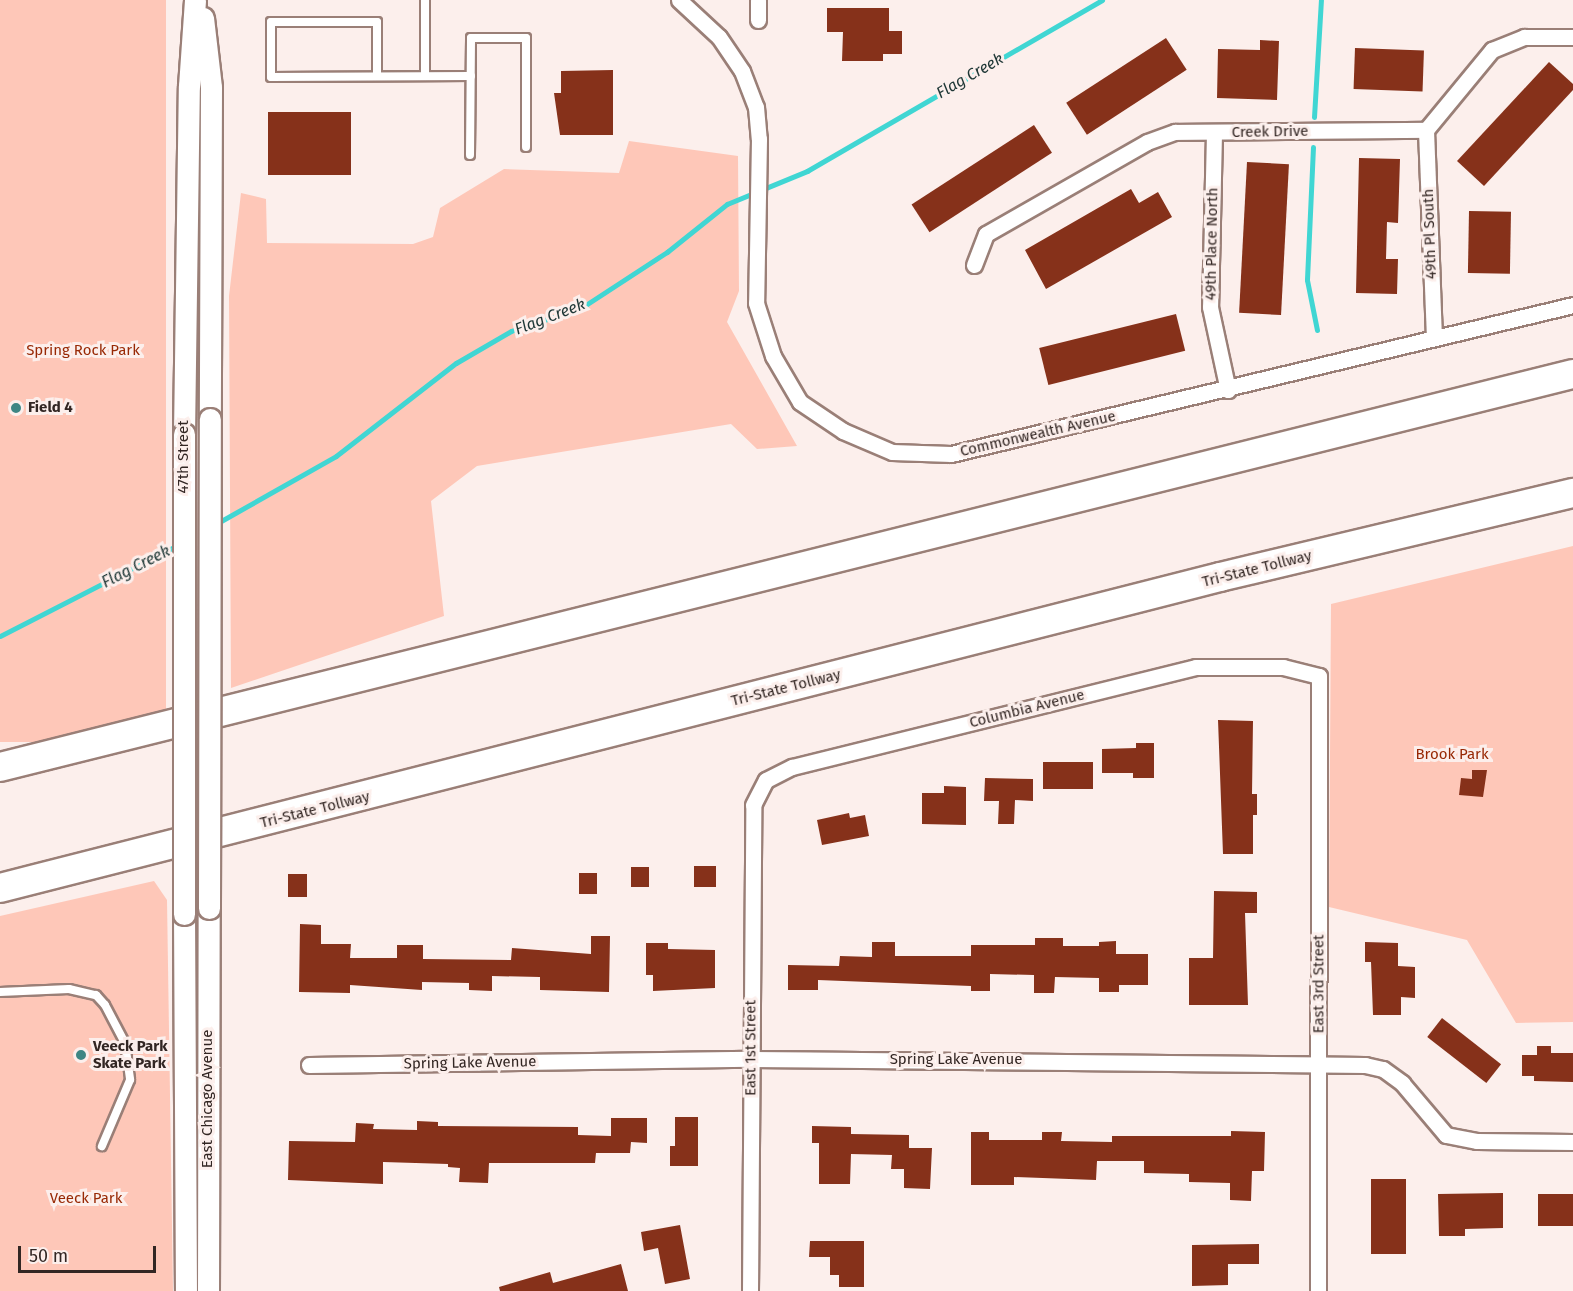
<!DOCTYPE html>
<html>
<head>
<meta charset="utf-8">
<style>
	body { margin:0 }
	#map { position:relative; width:1573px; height:1291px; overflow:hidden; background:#fcefec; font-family:"Fira Sans",sans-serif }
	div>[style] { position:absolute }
	.green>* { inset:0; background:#fec7b8; transform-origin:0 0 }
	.stream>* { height:5px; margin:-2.5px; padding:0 2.5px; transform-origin:2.5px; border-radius:2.5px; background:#40d6d3 }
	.building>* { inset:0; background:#86311a; transform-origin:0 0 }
	.roads { filter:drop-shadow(2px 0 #9a7f77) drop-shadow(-2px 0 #9a7f77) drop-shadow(0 2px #9a7f77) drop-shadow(0 -2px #9a7f77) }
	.lane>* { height:8px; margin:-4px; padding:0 4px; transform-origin:4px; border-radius:4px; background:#fff }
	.street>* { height:15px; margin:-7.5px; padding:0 7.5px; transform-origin:7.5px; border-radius:7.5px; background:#fff }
	.secondary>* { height:21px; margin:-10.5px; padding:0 10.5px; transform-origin:10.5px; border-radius:10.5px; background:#fff }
	.highway>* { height:28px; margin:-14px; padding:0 14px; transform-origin:14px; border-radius:14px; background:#fff }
	.bridges { filter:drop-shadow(2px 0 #9a7f77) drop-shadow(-2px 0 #9a7f77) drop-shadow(0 2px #9a7f77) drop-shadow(0 -2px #9a7f77) }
	.secondary-bridge>* { height:21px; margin:-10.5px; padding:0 10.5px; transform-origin:10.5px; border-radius:10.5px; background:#fff }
	.dots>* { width:16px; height:16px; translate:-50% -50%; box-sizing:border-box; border:3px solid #fcefec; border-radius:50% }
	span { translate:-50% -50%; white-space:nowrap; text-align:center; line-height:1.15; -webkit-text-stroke:6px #fcefec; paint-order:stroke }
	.street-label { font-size:15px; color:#322623 }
	.park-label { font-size:15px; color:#982905 }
	.poi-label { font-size:15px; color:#322623; font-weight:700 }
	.left { translate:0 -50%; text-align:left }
	.water-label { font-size:16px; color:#1e3736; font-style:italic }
	.scale { position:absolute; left:18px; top:1246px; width:138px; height:27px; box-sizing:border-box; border:3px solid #322623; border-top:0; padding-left:8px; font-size:18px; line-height:21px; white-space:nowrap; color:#322623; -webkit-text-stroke:4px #fcefec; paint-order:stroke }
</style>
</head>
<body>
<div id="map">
	<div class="green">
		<i style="left:0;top:0;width:166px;height:742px"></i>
		<i style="clip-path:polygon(629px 141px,738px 156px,739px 291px,727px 322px,797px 446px,757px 449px,731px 424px,477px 466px,431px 501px,444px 616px,231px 688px,229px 296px,241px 193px,266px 199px,267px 243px,413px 244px,433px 237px,440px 208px,504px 169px,619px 173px)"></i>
		<i style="clip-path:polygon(1573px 546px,1573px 1022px,1516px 1023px,1467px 940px,1329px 907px,1331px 604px)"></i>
		<i style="clip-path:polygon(154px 881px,167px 900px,173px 1291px,0 1291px,0 916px)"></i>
	</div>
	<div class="stream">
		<i style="left:1314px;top:117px;width:117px;rotate:-86.6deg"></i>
		<i style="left:1313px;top:147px;width:133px;rotate:92.6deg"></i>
		<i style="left:1307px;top:280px;width:51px;rotate:78.7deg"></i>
		<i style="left:214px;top:525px;width:140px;rotate:-29.5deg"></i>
		<i style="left:336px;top:456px;width:152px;rotate:-37.8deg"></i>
		<i style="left:456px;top:363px;width:64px;rotate:-30.2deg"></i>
		<i style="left:511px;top:331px;width:74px;rotate:-18.2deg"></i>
		<i style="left:581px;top:308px;width:103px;rotate:-33.1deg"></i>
		<i style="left:667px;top:252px;width:77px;rotate:-38.7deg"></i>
		<i style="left:727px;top:204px;width:87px;rotate:-22.4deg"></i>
		<i style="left:807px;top:171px;width:341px;rotate:-30.1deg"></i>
		<i style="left:0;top:636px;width:200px;rotate:-27.1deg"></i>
	</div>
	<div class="building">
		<i style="clip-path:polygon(827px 8px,889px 8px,889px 31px,902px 31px,902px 54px,883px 54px,883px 61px,842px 61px,843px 32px,827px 32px)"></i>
		<i style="left:1166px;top:38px;width:38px;height:119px;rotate:57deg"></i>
		<i style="clip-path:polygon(1260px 40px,1279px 41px,1277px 100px,1217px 98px,1218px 49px,1260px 50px)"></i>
		<i style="left:1355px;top:48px;width:69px;height:41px;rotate:2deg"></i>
		<i style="clip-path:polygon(1549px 62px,1573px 84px,1573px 90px,1484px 186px,1457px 161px)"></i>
		<i style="clip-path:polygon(613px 70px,613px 135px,560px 135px,554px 93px,561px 93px,561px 71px)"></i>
		<i style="left:268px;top:112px;width:83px;height:63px"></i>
		<i style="left:1034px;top:125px;width:33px;height:146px;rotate:57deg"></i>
		<i style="clip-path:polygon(1359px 158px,1400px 159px,1398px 223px,1387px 222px,1386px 259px,1398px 259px,1397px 294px,1356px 293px)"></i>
		<i style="left:1247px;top:162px;width:42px;height:151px;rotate:3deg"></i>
		<i style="clip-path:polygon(1131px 189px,1139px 203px,1158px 192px,1172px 217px,1046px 289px,1025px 250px)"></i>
		<i style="left:1469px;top:211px;width:42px;height:62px;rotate:1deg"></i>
		<i style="left:1176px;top:314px;width:38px;height:141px;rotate:76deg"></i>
		<i style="clip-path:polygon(1218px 720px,1253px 721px,1252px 794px,1257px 794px,1257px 815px,1253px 815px,1253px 854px,1223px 854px)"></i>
		<i style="clip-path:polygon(1136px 743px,1154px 743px,1154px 778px,1133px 778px,1133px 773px,1102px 773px,1102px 749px,1136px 748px)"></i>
		<i style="left:1043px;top:762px;width:50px;height:27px"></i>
		<i style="clip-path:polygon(1472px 770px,1487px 770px,1483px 797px,1459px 795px,1461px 778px,1472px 779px)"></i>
		<i style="clip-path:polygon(985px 778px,1033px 779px,1033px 801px,1015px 800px,1014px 824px,998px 824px,999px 801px,984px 801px)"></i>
		<i style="clip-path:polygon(944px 786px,966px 787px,966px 825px,922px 824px,922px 793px,944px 793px)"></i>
		<i style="clip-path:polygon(849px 813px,850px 818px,865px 815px,869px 836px,822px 845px,817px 820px)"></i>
		<i style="left:694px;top:866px;width:22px;height:21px"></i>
		<i style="left:631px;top:867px;width:18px;height:20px"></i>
		<i style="left:597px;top:873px;width:21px;height:18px;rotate:90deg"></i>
		<i style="left:288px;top:874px;width:19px;height:23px"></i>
		<i style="clip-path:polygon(1214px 891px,1257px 892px,1257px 913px,1245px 913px,1248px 1005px,1189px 1005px,1189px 958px,1213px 958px)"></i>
		<i style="clip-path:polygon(300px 924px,321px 925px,321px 944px,351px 944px,350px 958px,397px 958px,397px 945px,423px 945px,423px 959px,511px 960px,512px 948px,591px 954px,591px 936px,610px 936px,609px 992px,540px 990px,540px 977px,492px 976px,492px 991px,469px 990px,469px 983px,422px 982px,422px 990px,350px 985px,350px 993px,299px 992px)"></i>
		<i style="clip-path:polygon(1035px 938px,1063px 938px,1063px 946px,1099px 946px,1099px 942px,1116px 941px,1116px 954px,1148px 954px,1148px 985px,1119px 985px,1119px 992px,1099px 992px,1099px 978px,1055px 977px,1054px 993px,1034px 993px,1034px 975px,990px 974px,990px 991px,971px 991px,971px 986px,818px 980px,818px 990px,788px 990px,788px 965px,839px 966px,840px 956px,872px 957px,872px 942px,895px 942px,895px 956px,971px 956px,971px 945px,1035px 945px)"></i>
		<i style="clip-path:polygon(1365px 942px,1398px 943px,1398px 966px,1415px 967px,1415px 998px,1401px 997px,1401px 1015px,1373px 1015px,1371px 962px,1365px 962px)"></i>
		<i style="clip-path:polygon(646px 943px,668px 943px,668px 949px,715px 950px,715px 988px,653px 991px,653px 975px,646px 975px)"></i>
		<i style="left:1442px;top:1018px;width:75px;height:24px;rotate:38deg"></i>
		<i style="clip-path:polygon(1537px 1046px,1551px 1046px,1551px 1053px,1573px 1053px,1573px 1082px,1534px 1081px,1534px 1076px,1522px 1076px,1522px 1055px,1537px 1055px)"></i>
		<i style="clip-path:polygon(675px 1117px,698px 1117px,698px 1166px,670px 1166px,670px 1146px,675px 1146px)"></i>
		<i style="clip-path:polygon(611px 1118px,647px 1118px,647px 1143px,631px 1142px,630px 1153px,596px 1153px,595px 1163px,489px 1163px,488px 1183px,459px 1182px,460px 1168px,448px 1167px,448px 1164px,383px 1162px,383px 1184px,288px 1180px,289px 1141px,355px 1142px,356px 1123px,374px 1124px,373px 1129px,417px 1130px,417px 1121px,438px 1122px,438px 1126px,578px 1127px,578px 1135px,611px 1136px)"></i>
		<i style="clip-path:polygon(812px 1126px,851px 1127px,851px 1134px,909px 1135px,909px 1148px,932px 1148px,930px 1189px,904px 1188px,904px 1169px,891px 1169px,892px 1155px,851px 1154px,850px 1184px,819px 1184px,819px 1143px,812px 1143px)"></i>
		<i style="clip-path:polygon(1231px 1131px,1265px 1132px,1264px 1171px,1252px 1171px,1251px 1201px,1230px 1200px,1230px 1183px,1189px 1182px,1189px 1174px,1144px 1173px,1144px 1161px,1097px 1161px,1096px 1180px,1014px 1177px,1014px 1185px,971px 1185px,971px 1132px,989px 1132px,989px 1140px,1042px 1140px,1042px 1132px,1062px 1132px,1061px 1141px,1112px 1142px,1112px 1136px,1231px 1136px)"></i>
		<i style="left:1371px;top:1179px;width:35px;height:75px"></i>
		<i style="clip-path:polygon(1503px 1193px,1503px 1228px,1465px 1229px,1465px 1236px,1439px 1236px,1438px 1194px)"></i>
		<i style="left:1573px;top:1194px;width:32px;height:35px;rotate:90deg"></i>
		<i style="clip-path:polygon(680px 1225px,690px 1279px,665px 1284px,658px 1248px,644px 1251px,641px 1232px)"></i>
		<i style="clip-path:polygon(810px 1241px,864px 1241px,864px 1287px,839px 1287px,839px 1275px,830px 1275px,830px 1257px,809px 1257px)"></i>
		<i style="clip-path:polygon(1259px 1244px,1259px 1264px,1228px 1264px,1228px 1285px,1192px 1286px,1192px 1245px)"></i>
		<i style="clip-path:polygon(621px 1264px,628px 1291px,500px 1291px,499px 1287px,550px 1272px,553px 1283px)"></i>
	</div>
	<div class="roads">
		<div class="lane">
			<i style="left:425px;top:0;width:76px;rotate:90deg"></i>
			<i style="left:377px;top:76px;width:54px;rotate:-90deg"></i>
			<i style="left:377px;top:22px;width:106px;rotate:180deg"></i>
			<i style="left:271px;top:22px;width:55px;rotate:90deg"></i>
			<i style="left:271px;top:77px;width:200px;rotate:-0.3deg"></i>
			<i style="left:470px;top:155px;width:117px;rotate:-89.5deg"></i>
			<i style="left:471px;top:38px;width:55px"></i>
			<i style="left:526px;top:38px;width:109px;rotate:90deg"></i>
			<i style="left:0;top:992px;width:69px;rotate:-2.5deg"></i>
			<i style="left:69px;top:989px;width:28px;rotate:13deg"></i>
			<i style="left:96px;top:995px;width:13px;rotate:48deg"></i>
			<i style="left:105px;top:1005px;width:43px;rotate:62.2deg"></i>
			<i style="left:125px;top:1043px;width:37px;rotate:82deg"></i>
			<i style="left:130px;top:1080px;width:72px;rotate:113deg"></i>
		</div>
		<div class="street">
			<i style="left:679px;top:0;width:54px;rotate:42.8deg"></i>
			<i style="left:719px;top:37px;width:41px;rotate:55.9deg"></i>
			<i style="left:742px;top:71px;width:39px;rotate:69deg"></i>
			<i style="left:756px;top:107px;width:32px;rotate:85deg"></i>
			<i style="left:759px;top:139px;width:164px;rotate:91deg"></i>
			<i style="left:756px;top:303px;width:56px;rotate:72.2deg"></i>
			<i style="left:773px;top:356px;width:53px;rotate:59.6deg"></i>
			<i style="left:800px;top:402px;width:52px;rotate:34deg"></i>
			<i style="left:843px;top:431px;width:53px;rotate:23.2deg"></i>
			<i style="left:892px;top:452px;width:59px;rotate:1.9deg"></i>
			<i style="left:951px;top:454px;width:640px;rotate:-13.47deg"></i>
			<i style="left:758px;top:0;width:20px;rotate:90deg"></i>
			<i style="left:1426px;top:130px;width:208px;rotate:87.8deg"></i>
			<i style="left:1214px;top:133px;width:174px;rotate:91.3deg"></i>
			<i style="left:1210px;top:307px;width:85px;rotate:77.8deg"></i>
			<i style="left:974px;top:265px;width:33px;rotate:-69deg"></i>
			<i style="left:986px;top:234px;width:185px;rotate:-29.7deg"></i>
			<i style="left:1147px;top:142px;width:30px;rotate:-20deg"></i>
			<i style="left:1175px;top:132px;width:251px;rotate:-0.5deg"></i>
			<i style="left:1426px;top:130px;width:104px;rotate:-50.5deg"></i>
			<i style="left:1492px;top:50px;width:35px;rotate:-22deg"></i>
			<i style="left:1524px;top:37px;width:49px"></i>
			<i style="left:309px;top:1065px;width:441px;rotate:-0.8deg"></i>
			<i style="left:750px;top:1059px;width:615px;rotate:0.56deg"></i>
			<i style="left:1365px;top:1065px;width:18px;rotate:13deg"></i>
			<i style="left:1383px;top:1069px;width:24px;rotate:36deg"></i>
			<i style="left:1402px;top:1083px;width:68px;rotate:49.8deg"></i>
			<i style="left:1446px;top:1135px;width:32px;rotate:11deg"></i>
			<i style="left:1477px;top:1141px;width:96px;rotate:0.6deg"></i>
			<i style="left:750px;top:1291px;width:486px;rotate:-89.6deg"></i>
			<i style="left:753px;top:805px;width:28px;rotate:-63deg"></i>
			<i style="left:766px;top:780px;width:29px;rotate:-27deg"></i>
			<i style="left:792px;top:767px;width:416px;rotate:-13.9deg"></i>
			<i style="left:1196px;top:667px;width:87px"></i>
			<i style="left:1283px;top:667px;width:37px;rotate:14deg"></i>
			<i style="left:1319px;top:676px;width:615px;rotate:90.09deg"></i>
		</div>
		<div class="secondary">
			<i style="left:203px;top:18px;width:69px;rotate:83.4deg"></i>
			<i style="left:211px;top:87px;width:332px;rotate:90.2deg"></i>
			<i style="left:184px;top:434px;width:348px;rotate:-89.2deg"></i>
			<i style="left:189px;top:86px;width:86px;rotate:-86deg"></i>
			<i style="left:184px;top:914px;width:377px;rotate:89.7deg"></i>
			<i style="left:208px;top:1291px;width:383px;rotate:-89.9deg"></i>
		</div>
		<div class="highway">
			<i style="left:0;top:767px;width:1621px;rotate:-14.03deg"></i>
			<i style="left:0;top:888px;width:1259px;rotate:-14.3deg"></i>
			<i style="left:1220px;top:577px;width:363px;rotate:-13.4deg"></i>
		</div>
	</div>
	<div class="bridges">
		<div class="secondary-bridge">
			<i style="left:184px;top:434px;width:480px;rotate:90deg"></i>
			<i style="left:209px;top:908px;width:489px;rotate:-89.9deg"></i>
		</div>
	</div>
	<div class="dots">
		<i style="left:16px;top:408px;background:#3e8684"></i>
		<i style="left:81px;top:1055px;background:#3e8684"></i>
	</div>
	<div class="street-label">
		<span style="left:1270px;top:132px;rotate:-1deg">Creek Drive</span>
		<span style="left:1430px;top:234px;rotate:-92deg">49th Pl South</span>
		<span style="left:1212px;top:244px;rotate:-89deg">49th Place North</span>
		<span style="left:1038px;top:434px;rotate:-13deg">Commonwealth Avenue</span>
		<span style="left:184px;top:457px;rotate:-90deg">47th Street</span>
		<span style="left:1257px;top:569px;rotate:-14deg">Tri-State Tollway</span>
		<span style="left:786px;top:688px;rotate:-14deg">Tri-State Tollway</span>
		<span style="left:1027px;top:709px;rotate:-14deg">Columbia Avenue</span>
		<span style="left:315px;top:810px;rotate:-14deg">Tri-State Tollway</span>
		<span style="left:1319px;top:984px;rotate:-90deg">East 3rd Street</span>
		<span style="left:751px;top:1048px;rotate:-90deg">East 1st Street</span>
		<span style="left:956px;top:1060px">Spring Lake Avenue</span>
		<span style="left:470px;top:1063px;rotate:-1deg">Spring Lake Avenue</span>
		<span style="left:208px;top:1099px;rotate:-90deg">East Chicago Avenue</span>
	</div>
	<div class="park-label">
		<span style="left:83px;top:351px">Spring Rock Park</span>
		<span style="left:1452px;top:755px">Brook Park</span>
		<span style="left:86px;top:1199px">Veeck Park</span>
	</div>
	<div class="poi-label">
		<span class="left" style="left:28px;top:408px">Field 4</span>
		<span class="left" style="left:93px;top:1055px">Veeck Park<br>Skate Park</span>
	</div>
	<div class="water-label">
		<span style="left:970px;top:76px;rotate:-30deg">Flag Creek</span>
		<span style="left:550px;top:317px;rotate:-21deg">Flag Creek</span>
		<span style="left:136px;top:567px;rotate:-27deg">Flag Creek</span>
	</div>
	<div class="scale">50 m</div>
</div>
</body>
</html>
